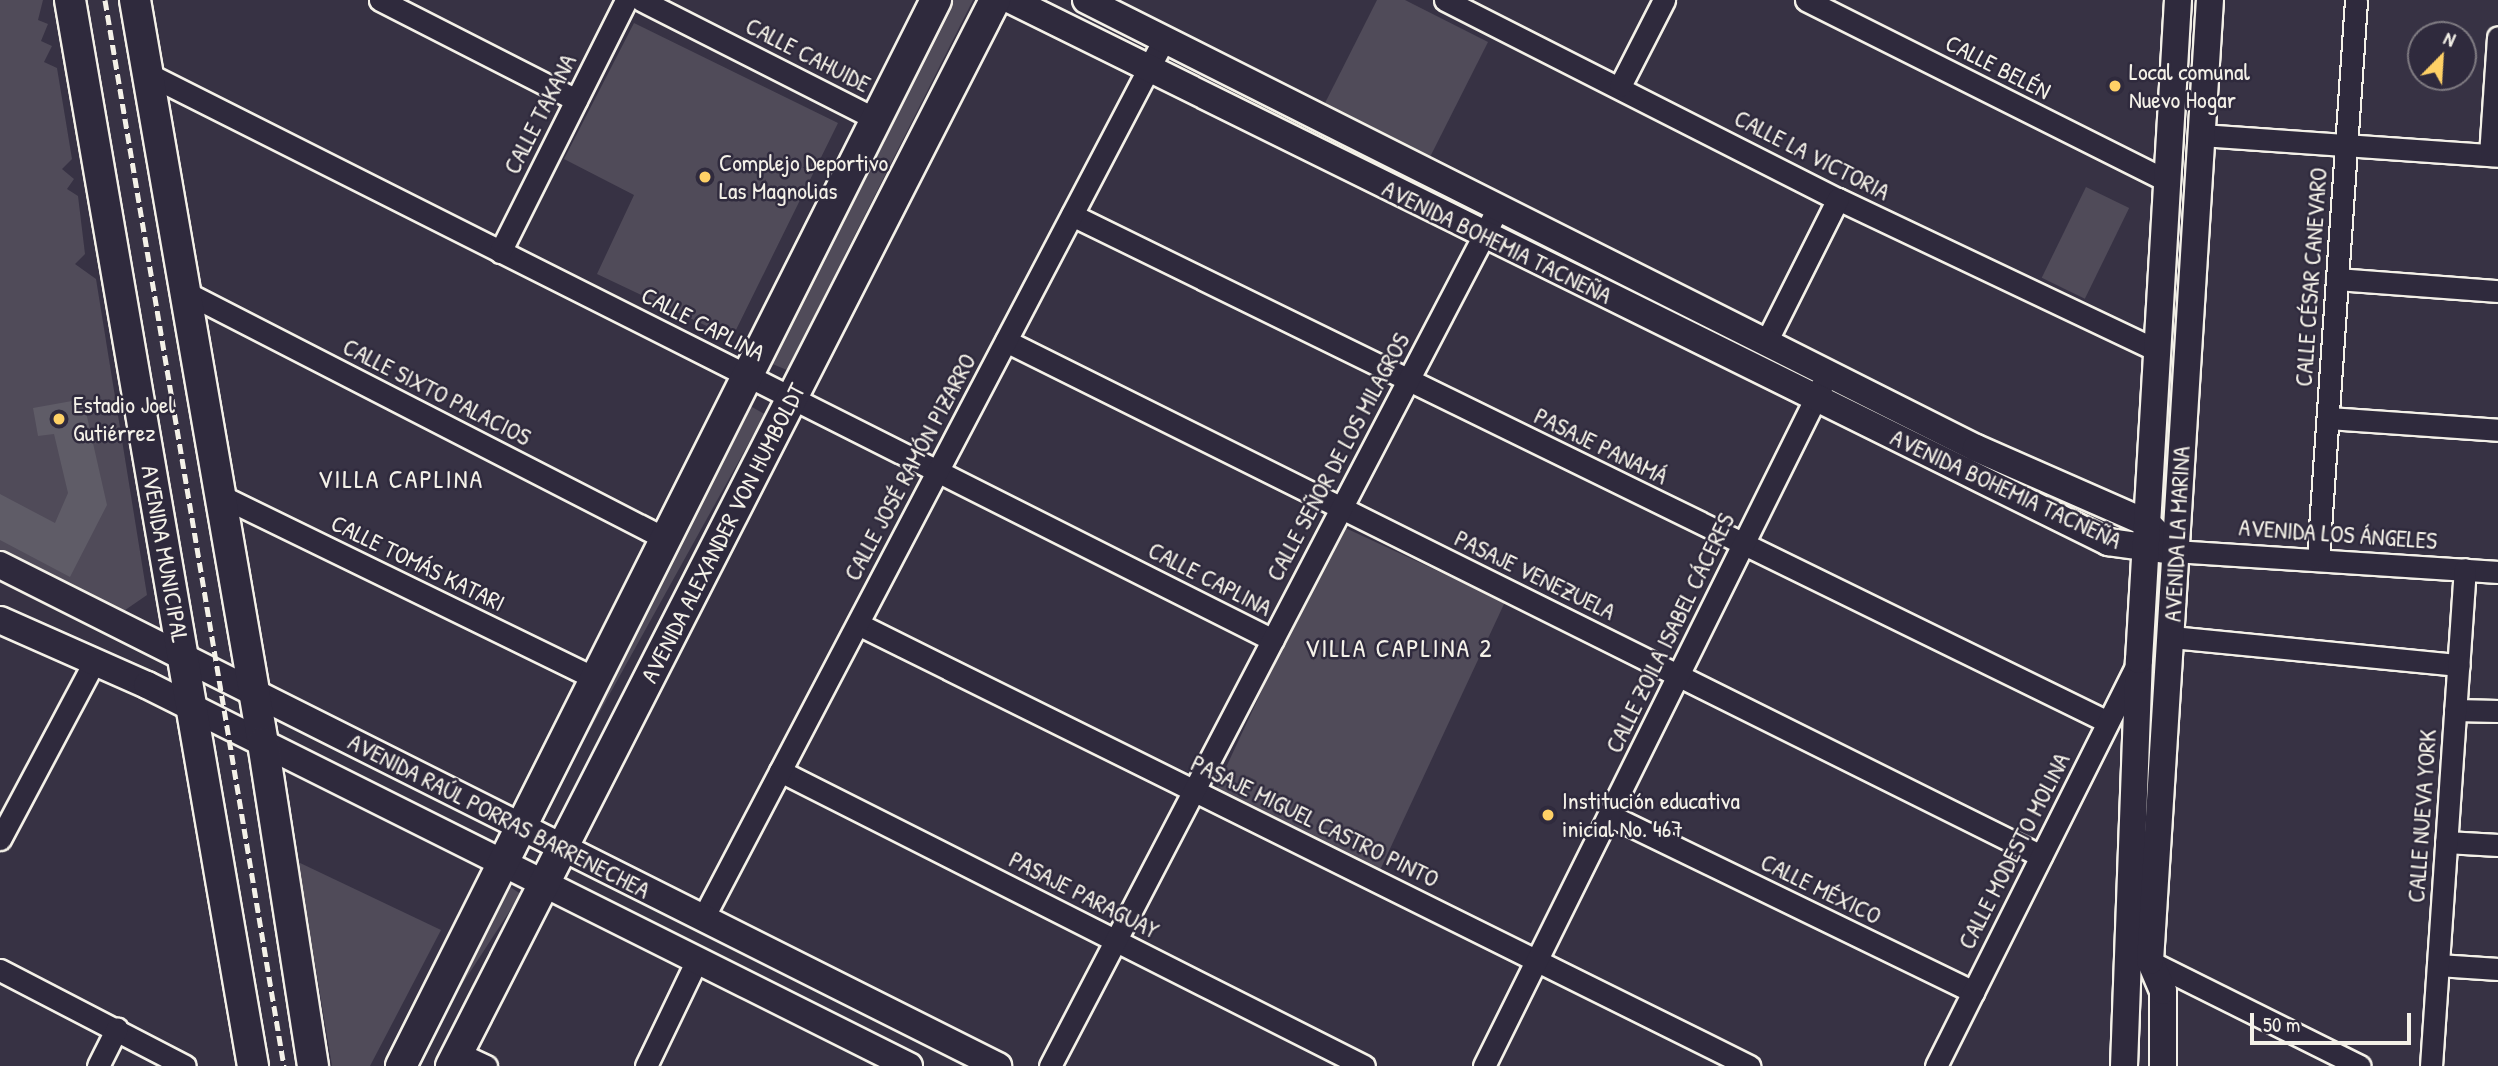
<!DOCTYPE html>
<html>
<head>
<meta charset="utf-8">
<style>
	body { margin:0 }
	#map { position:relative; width:2498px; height:1066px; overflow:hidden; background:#373244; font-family:"Patrick Hand",sans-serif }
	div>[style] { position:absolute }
	.green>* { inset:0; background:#504b59; transform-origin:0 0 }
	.building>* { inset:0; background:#5f5c67 }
	.roads { filter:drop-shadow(2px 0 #f4f1e8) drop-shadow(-2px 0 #f4f1e8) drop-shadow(0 2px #f4f1e8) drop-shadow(0 -2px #f4f1e8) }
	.minor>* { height:21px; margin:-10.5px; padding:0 10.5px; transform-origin:10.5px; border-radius:10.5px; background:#2f2a3d }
	.tertiary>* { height:26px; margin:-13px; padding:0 13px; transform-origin:13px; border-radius:13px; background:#2f2a3d }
	.secondary>* { height:30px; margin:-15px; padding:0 15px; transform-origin:15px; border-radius:15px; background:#2f2a3d }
	.rail>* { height:5px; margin-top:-2.5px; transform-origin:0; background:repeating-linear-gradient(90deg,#f4f1e8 0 10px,transparent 0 15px) }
	.dots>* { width:19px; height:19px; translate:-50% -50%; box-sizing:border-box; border:4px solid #2f2a3d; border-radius:50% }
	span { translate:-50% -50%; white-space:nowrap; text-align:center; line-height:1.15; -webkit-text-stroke:5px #2f2a3d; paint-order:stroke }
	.street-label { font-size:24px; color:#f4f1e8 }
	.poi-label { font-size:24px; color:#f4f1e8 }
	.left { translate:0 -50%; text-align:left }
	.neighbourhood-label { font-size:26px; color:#f4f1e8; letter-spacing:2px }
	.north { position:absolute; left:2407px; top:21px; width:70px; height:70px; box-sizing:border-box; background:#2f2a3d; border:2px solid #7e7a81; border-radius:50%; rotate:24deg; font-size:19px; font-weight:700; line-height:28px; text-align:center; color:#f4f1e8 }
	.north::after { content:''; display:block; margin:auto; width:24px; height:32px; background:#ffd166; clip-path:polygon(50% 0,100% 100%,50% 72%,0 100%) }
	.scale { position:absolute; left:2250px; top:1013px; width:161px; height:32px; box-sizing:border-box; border:4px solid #f4f1e8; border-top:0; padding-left:9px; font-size:21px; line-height:24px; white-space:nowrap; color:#f4f1e8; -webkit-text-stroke:5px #2f2a3d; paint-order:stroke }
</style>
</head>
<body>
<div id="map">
	<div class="green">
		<i style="clip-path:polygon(0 0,43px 0,38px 20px,48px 24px,41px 41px,52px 46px,44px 62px,57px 68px,72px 159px,62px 169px,74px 179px,67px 189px,78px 196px,85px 254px,75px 264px,96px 279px,147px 595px,115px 617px,0 559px)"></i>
		<i style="clip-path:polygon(951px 0,973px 0,787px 370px,765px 361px)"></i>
		<i style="clip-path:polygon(1377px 0,1405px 0,1488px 42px,1430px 157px,1324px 105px)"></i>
		<i style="clip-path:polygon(634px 23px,838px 123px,732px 338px,597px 274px,634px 195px,564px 159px)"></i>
		<i style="left:2086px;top:187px;width:48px;height:101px;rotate:26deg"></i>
		<i style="left:743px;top:402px;width:25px;height:462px;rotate:29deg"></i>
		<i style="left:1339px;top:525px;width:183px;height:298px;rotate:25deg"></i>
		<i style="clip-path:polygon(298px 862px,441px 930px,370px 1066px,332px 1066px)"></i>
		<i style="left:504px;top:883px;width:20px;height:204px;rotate:33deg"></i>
	</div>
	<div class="building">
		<i style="clip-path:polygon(83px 399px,107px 505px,70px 577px,0 540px,0 494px,55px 523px,68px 493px,54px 434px,38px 436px,33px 408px)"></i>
	</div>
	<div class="roads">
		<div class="minor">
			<i style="left:380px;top:0;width:220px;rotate:27deg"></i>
			<i style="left:641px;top:0;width:263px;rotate:26.9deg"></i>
			<i style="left:1445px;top:0;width:441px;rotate:26.9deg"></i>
			<i style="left:1838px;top:199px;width:354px;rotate:25.4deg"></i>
			<i style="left:1806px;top:0;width:405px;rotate:26.6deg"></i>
			<i style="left:148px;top:74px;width:1259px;rotate:26.71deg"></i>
			<i style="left:1620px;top:86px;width:97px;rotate:-62.9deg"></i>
			<i style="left:2201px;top:135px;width:298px;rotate:4deg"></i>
			<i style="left:2490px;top:155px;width:118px;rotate:-86.1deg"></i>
			<i style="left:1072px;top:215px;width:1153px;rotate:26.08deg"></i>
			<i style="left:500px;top:252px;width:282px;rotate:-63.4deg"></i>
			<i style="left:2337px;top:279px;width:161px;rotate:4.3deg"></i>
			<i style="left:185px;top:292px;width:541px;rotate:27.18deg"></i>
			<i style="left:1006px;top:341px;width:1156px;rotate:26.45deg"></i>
			<i style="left:1766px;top:342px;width:160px;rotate:-63.3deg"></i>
			<i style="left:2328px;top:418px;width:170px;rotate:4deg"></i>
			<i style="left:219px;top:495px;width:417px;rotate:26deg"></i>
			<i style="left:2174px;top:551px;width:325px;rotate:3.7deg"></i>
			<i style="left:2318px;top:558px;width:559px;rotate:-86.1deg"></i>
			<i style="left:858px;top:624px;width:995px;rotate:26.38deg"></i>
			<i style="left:2172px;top:637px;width:288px;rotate:5.6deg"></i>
			<i style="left:2455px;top:710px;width:43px;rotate:1.3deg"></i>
			<i style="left:780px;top:771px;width:654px;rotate:26.8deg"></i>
			<i style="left:1609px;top:815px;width:405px;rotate:25.9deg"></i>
			<i style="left:0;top:839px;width:198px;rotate:-62deg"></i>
			<i style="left:2446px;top:842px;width:52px;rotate:3.3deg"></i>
			<i style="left:703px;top:918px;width:993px;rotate:-62.32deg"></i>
			<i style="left:2143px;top:958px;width:242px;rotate:26.5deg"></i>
			<i style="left:2438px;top:965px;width:60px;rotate:3.8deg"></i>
			<i style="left:0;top:970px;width:208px;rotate:27.4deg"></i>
			<i style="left:458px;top:1053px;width:31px;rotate:25deg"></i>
			<i style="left:98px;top:1066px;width:42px;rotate:-63.4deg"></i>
			<i style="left:646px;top:1066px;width:118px;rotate:-64.3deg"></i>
			<i style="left:1050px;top:1066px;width:968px;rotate:-62.43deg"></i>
			<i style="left:1484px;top:1066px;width:760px;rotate:-63.6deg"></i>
			<i style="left:1936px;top:1066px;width:449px;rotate:-63.4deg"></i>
			<i style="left:2431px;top:1066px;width:498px;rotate:-86.1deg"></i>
		</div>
		<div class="tertiary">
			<i style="left:1011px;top:0;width:1224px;rotate:26.29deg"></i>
			<i style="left:2108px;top:542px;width:67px;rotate:7.8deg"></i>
			<i style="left:1086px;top:0;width:996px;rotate:26.72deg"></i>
			<i style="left:1976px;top:448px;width:187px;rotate:23.7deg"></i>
			<i style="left:2147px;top:523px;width:39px;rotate:46deg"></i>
			<i style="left:0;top:565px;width:1117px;rotate:26.66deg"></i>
			<i style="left:0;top:620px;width:161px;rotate:23.9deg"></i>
			<i style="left:147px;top:685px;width:852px;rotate:26.57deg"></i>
			<i style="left:2124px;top:1066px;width:406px;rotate:-87.9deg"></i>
			<i style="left:2139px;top:660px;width:661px;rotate:-86.62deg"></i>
			<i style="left:2163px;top:1066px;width:75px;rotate:-90deg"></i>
			<i style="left:2163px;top:991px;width:33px;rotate:-113deg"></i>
			<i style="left:2150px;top:961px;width:963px;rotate:-86.43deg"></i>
		</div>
		<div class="secondary">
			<i style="left:70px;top:0;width:1082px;rotate:80.26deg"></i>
			<i style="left:135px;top:0;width:754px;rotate:80.23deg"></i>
			<i style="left:263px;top:743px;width:327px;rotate:81.2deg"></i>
			<i style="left:401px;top:1066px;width:1193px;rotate:-63.35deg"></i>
			<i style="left:451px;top:1066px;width:1197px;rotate:-62.96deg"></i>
		</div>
	</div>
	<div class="rail">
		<i style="left:105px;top:0;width:1081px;rotate:80.47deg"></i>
	</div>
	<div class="dots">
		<i style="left:2115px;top:86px;background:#ffd166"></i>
		<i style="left:705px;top:177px;background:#ffd166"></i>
		<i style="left:59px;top:419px;background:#ffd166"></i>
		<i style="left:1548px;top:815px;background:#ffd166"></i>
	</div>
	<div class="street-label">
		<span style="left:808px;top:55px;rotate:27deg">CALLE CAHUIDE</span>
		<span style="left:1998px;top:67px;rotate:27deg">CALLE BELÉN</span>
		<span style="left:540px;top:114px;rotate:-63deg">CALLE TAKANA</span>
		<span style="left:1812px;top:155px;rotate:27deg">CALLE LA VICTORIA</span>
		<span style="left:1497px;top:242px;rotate:26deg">AVENIDA BOHEMIA TACNEÑA</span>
		<span style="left:2311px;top:277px;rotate:-86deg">CALLE CÉSAR CANEVARO</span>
		<span style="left:703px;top:324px;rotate:27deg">CALLE CAPLINA</span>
		<span style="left:437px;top:392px;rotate:27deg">CALLE SIXTO PALACIOS</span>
		<span style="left:1601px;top:446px;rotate:26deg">PASAJE PANAMÁ</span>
		<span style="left:1338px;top:457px;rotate:-62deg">CALLE SEÑOR DE LOS MILAGROS</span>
		<span style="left:910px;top:467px;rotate:-62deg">CALLE JOSÉ RAMÓN PIZARRO</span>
		<span style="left:2006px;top:489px;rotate:25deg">AVENIDA BOHEMIA TACNEÑA</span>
		<span style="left:723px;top:533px;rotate:-63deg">AVENIDA ALEXANDER VON HUMBOLDT</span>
		<span style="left:2177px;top:534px;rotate:-87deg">AVENIDA LA MARINA</span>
		<span style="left:2338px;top:534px;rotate:4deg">AVENIDA LOS ÁNGELES</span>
		<span style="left:165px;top:554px;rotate:80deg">AVENIDA MUNICIPAL</span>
		<span style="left:418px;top:563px;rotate:26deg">CALLE TOMÁS KATARI</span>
		<span style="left:1535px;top:575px;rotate:26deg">PASAJE VENEZUELA</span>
		<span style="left:1210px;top:579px;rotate:27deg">CALLE CAPLINA</span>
		<span style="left:1670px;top:633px;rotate:-64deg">CALLE ZOILA ISABEL CÁCERES</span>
		<span style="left:499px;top:816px;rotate:27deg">AVENIDA RAÚL PORRAS BARRENECHEA</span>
		<span style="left:2422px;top:816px;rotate:-86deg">CALLE NUEVA YORK</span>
		<span style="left:1315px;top:821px;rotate:26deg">PASAJE MIGUEL CASTRO PINTO</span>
		<span style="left:2014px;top:851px;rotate:-63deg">CALLE MODESTO MOLINA</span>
		<span style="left:1821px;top:889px;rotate:26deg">CALLE MÉXICO</span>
		<span style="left:1084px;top:895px;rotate:27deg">PASAJE PARAGUAY</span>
	</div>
	<div class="poi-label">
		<span class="left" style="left:2129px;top:86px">Local comunal<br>Nuevo Hogar</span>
		<span class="left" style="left:719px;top:177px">Complejo Deportivo<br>Las Magnolias</span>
		<span class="left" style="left:73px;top:419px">Estadio Joel<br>Gutiérrez</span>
		<span class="left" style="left:1562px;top:815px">Institución educativa<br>inicial No. 467</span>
	</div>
	<div class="neighbourhood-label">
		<span style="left:401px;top:479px">VILLA CAPLINA</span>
		<span style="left:1399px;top:648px">VILLA CAPLINA 2</span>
	</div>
	<div class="north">N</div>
	<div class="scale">50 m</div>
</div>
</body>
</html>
